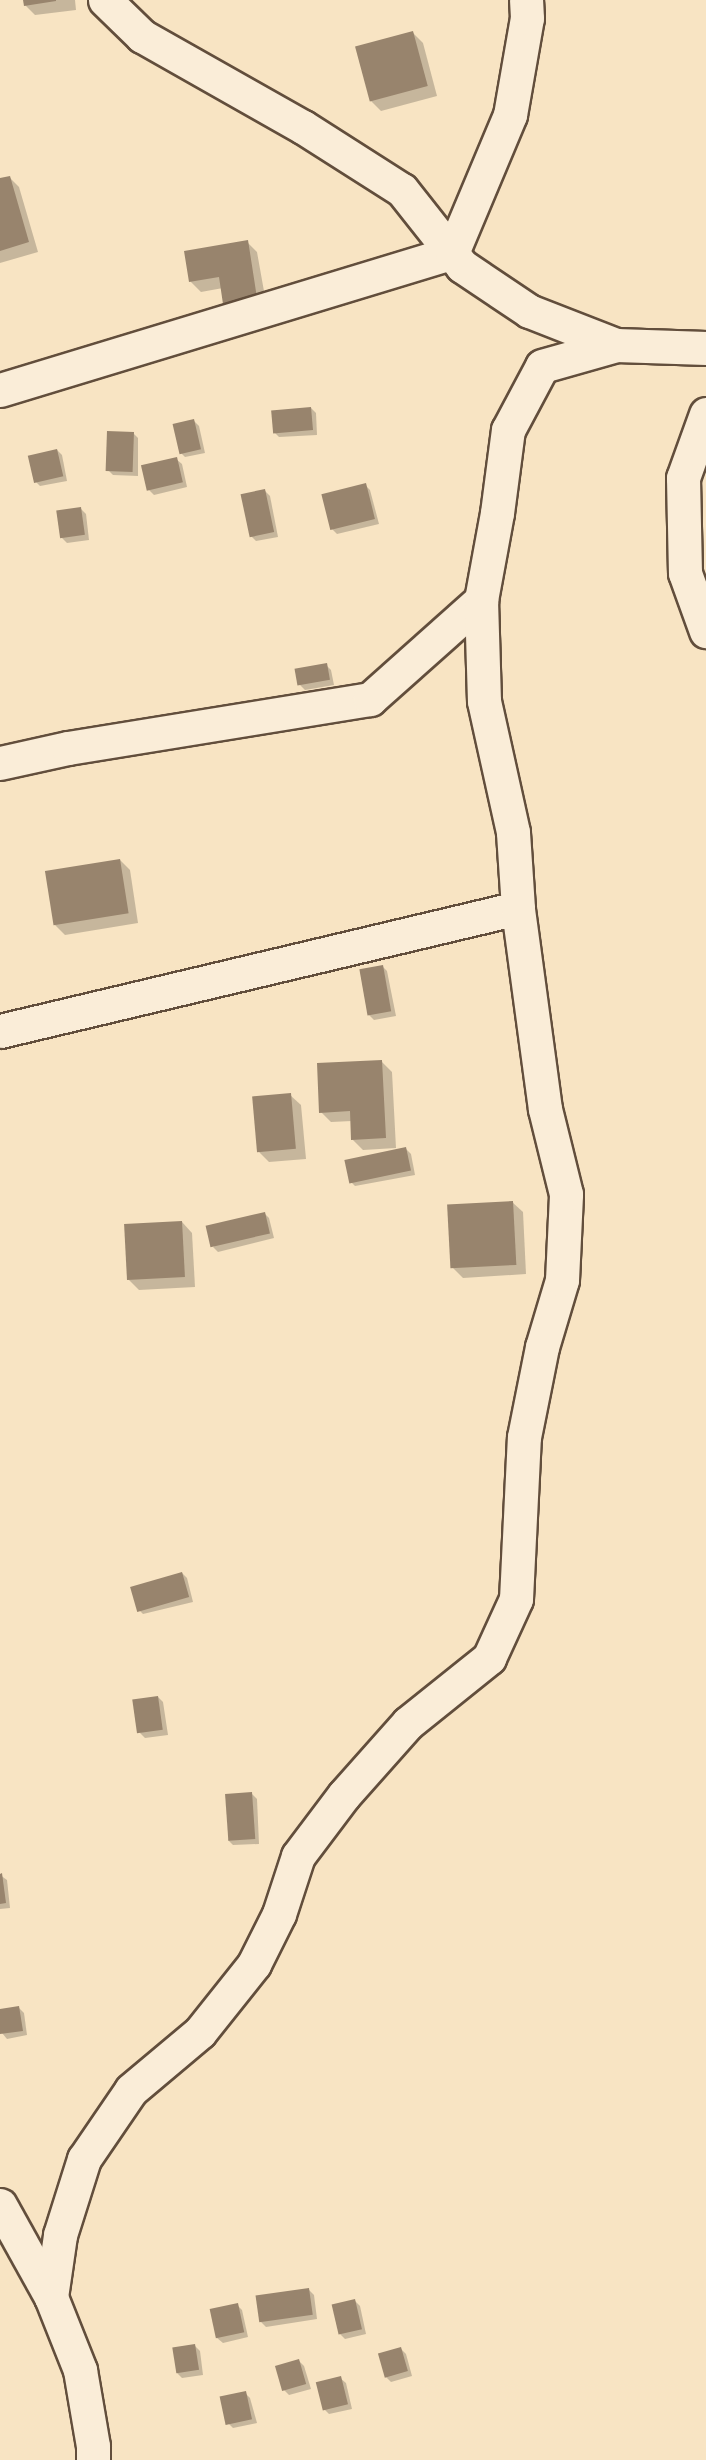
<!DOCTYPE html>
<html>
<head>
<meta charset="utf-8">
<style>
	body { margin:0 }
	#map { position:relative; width:706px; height:2460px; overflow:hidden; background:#f8e4c3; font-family:"IM FELL French Canon",serif }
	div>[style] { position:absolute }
	.shadow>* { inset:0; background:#0003 }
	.building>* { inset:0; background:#98846d; transform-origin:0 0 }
	.roads { filter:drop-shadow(2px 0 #624e3c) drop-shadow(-2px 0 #624e3c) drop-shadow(0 2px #624e3c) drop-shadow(0 -2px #624e3c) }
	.minor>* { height:33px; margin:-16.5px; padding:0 16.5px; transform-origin:16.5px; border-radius:16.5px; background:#faedd8 }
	span { translate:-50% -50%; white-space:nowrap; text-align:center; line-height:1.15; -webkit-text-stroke:4.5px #faedd8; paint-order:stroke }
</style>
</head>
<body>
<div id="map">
	<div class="shadow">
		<i style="clip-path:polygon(25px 0,75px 0,76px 10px,35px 15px,25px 5px)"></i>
		<i style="clip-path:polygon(413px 33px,423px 43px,437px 96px,381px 111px,371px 101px)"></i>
		<i style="clip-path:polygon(9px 177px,19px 187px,38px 252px,0 263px,0 180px)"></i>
		<i style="clip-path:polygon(247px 242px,257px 252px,267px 308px,235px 313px,225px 303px,223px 288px,201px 292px,190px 281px)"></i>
		<i style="clip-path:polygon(311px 408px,316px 413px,317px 435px,279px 437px,274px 432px)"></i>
		<i style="clip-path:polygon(194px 421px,199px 426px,205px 453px,185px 457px,180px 452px)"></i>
		<i style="clip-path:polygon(133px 433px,138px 438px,138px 476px,113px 475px,108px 470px)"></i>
		<i style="clip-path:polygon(57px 450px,62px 455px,67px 481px,40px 486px,35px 481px)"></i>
		<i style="clip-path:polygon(176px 459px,182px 464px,187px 487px,154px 495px,149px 490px)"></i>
		<i style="clip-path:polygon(365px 485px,370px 490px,379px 524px,337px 534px,332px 529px)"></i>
		<i style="clip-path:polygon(265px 491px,270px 496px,278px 537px,256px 541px,251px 536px)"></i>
		<i style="clip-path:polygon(81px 509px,86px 514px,89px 540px,67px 543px,62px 538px)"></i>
		<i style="clip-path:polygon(326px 665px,331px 670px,334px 685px,305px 690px,300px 685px)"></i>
		<i style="clip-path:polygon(120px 860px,130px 870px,138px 923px,65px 935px,55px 925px)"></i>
		<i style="clip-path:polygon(382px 966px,387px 971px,396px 1016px,374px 1020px,369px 1015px)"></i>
		<i style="clip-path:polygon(381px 1061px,392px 1072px,396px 1148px,363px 1150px,352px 1139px,352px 1121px,331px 1122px,321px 1112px)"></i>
		<i style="clip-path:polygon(290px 1095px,301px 1105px,306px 1159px,269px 1162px,259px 1152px)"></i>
		<i style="clip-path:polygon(406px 1149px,411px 1154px,415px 1175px,355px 1186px,350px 1181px)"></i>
		<i style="clip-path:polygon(512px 1202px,523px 1212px,526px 1274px,463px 1278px,452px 1267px)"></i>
		<i style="clip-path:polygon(264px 1213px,269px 1218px,274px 1238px,218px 1252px,213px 1247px)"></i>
		<i style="clip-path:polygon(182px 1222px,192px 1233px,195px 1287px,139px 1290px,128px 1279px)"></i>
		<i style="clip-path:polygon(182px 1573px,187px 1578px,193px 1602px,143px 1614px,138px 1609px)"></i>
		<i style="clip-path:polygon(158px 1697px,163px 1702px,168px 1735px,145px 1738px,140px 1733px)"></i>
		<i style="clip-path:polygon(252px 1794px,257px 1799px,259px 1844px,233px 1845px,228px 1840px)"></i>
		<i style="clip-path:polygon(0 1875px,7px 1880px,10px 1908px,0 1909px)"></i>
		<i style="clip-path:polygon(19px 2008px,24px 2013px,27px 2035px,7px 2039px,2px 2033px,0 2011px)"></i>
		<i style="clip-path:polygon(309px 2290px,314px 2295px,317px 2319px,266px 2327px,261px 2322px)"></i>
		<i style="clip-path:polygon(355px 2301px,360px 2306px,366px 2334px,345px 2339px,340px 2334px)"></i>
		<i style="clip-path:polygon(237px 2305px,242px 2310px,248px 2337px,223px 2343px,217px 2338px)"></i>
		<i style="clip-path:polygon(195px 2346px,200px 2351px,203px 2375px,182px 2378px,177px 2373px)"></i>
		<i style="clip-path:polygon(400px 2348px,406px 2354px,412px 2376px,391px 2382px,386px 2377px)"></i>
		<i style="clip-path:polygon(299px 2361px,304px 2366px,311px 2389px,289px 2395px,284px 2390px)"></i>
		<i style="clip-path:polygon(340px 2378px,346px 2383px,352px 2409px,329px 2414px,324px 2409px)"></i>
		<i style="clip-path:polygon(245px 2393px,250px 2398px,257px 2423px,233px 2428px,228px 2423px)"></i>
	</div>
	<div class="building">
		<i style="clip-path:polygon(23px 0,56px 0,56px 1px,24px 6px)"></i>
		<i style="left:413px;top:31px;width:57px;height:60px;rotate:75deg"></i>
		<i style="clip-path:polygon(10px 176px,29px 242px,0 251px,0 178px)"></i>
		<i style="clip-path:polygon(248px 240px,257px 298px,223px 304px,219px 277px,189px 282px,184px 251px)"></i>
		<i style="left:311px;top:407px;width:23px;height:40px;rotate:85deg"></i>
		<i style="left:194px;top:419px;width:31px;height:22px;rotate:77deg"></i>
		<i style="left:107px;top:431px;width:27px;height:40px;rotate:2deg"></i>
		<i style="left:57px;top:449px;width:28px;height:30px;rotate:77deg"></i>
		<i style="left:177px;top:457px;width:26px;height:37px;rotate:77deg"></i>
		<i style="left:366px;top:483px;width:37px;height:46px;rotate:76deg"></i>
		<i style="left:265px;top:489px;width:44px;height:25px;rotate:78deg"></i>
		<i style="left:81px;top:507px;width:28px;height:25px;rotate:82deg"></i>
		<i style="left:327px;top:663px;width:17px;height:33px;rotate:80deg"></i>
		<i style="left:120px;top:859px;width:55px;height:76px;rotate:81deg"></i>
		<i style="left:383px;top:965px;width:47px;height:24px;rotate:80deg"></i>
		<i style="clip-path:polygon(382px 1060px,386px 1138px,351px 1140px,350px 1111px,319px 1113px,317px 1063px)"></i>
		<i style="left:291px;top:1093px;width:56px;height:39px;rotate:85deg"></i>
		<i style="left:406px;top:1147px;width:24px;height:63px;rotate:78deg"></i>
		<i style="left:513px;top:1201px;width:64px;height:66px;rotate:87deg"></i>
		<i style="left:265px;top:1212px;width:22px;height:61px;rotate:77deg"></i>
		<i style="left:182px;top:1221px;width:56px;height:58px;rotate:87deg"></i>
		<i style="left:182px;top:1572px;width:26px;height:54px;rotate:74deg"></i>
		<i style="left:158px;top:1696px;width:34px;height:26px;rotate:82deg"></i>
		<i style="left:252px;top:1792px;width:47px;height:27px;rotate:86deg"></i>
		<i style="clip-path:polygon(2px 1873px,6px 1903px,0 1904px,0 1874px)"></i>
		<i style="clip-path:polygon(19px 2006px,23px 2031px,0 2034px,0 2009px)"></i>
		<i style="left:309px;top:2288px;width:27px;height:54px;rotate:82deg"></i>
		<i style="left:355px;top:2299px;width:31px;height:24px;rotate:77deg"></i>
		<i style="left:238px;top:2303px;width:30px;height:29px;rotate:78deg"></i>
		<i style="left:195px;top:2344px;width:26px;height:23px;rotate:81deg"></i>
		<i style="left:401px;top:2347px;width:25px;height:24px;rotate:74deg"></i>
		<i style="left:299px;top:2359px;width:26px;height:25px;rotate:74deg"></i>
		<i style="left:341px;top:2376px;width:29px;height:26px;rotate:76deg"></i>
		<i style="left:246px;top:2391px;width:29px;height:27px;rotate:78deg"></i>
	</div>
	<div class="roads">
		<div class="minor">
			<i style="left:105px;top:0;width:52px;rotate:44.2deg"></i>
			<i style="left:142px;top:36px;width:185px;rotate:29.5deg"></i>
			<i style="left:303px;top:127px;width:117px;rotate:32.5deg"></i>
			<i style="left:402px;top:190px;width:97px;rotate:51.7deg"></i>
			<i style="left:462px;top:266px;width:81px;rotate:33.9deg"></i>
			<i style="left:529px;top:311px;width:93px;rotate:21.3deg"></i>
			<i style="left:616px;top:345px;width:90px;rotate:1.9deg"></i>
			<i style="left:0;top:390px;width:472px;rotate:-16.9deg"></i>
			<i style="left:452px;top:253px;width:150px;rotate:-67.2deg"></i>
			<i style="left:510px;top:115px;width:98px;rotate:-80.1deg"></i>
			<i style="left:527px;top:18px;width:18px;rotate:-93deg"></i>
			<i style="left:706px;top:414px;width:68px;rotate:109.8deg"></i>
			<i style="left:683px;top:478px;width:95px;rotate:88.8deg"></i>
			<i style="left:685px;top:573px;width:62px;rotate:70.1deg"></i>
			<i style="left:0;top:763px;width:70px;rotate:-12.4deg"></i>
			<i style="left:68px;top:748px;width:306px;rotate:-9.2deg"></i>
			<i style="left:370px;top:699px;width:149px;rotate:-41.7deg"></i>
			<i style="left:0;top:1031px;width:532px;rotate:-13.36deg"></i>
			<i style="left:0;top:2205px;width:105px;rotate:61deg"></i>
			<i style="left:51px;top:2297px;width:79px;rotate:68.3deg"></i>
			<i style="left:80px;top:2370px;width:77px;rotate:80.3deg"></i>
			<i style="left:93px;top:2446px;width:14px;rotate:90deg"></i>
			<i style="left:51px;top:2297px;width:63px;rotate:-81.7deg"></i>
			<i style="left:60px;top:2235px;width:80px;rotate:-72.5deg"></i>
			<i style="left:84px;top:2159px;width:83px;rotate:-55.7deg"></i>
			<i style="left:131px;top:2090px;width:90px;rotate:-40deg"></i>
			<i style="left:200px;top:2032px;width:87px;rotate:-51.5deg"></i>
			<i style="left:254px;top:1964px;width:56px;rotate:-63.4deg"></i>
			<i style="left:279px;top:1914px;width:61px;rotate:-71.9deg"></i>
			<i style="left:298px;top:1856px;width:76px;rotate:-53deg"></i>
			<i style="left:344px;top:1795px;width:96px;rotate:-48.4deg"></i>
			<i style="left:408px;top:1723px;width:104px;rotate:-38.7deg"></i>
			<i style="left:489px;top:1658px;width:65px;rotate:-65.4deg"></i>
			<i style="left:516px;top:1599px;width:162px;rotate:-87.2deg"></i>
			<i style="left:524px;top:1437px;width:92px;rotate:-78.7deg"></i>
			<i style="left:542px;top:1347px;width:70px;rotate:-73.4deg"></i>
			<i style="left:562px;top:1280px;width:86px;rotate:-87.3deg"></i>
			<i style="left:566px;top:1194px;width:88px;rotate:-103.9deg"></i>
			<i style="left:545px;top:1109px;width:203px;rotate:-97.7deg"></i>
			<i style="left:518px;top:908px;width:76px;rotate:-93.8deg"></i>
			<i style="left:513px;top:832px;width:134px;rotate:-102.5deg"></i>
			<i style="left:484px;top:701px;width:101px;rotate:-91.7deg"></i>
			<i style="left:481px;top:600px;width:88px;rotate:-79.6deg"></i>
			<i style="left:497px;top:513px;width:84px;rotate:-82.5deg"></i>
			<i style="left:508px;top:430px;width:72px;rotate:-62deg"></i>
			<i style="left:542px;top:366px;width:77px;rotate:-15.8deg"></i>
		</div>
	</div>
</div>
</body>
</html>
